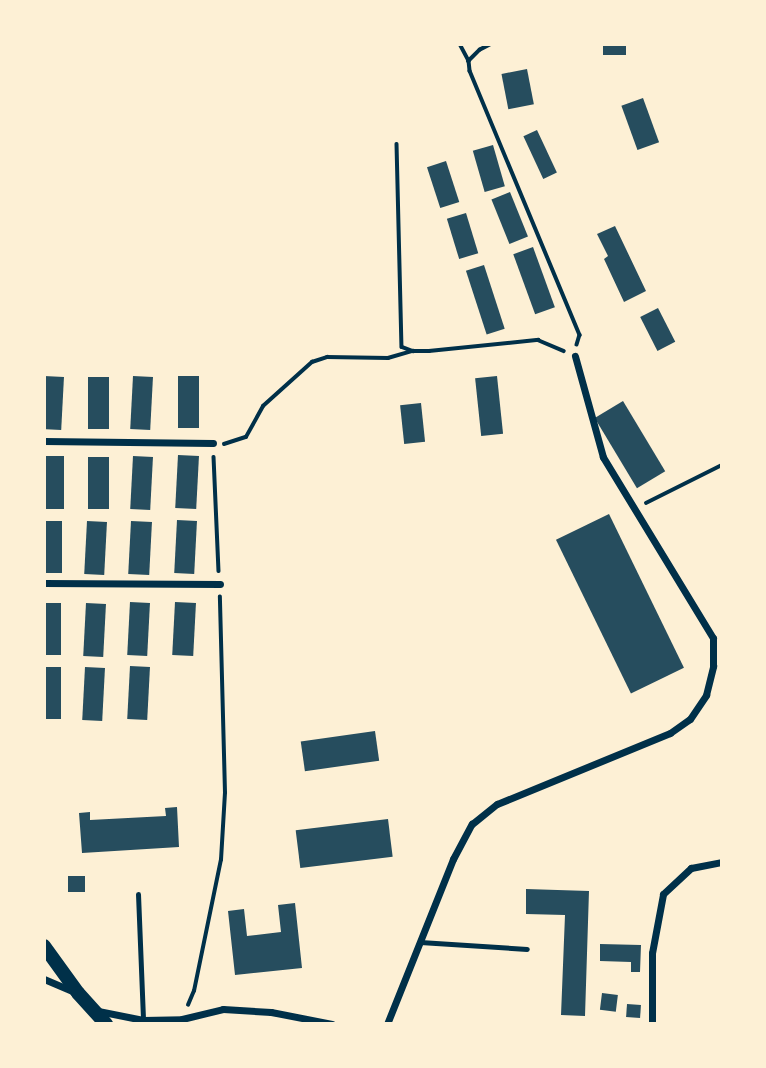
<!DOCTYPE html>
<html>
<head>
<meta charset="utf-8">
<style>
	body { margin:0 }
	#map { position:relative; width:766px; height:1068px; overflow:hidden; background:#fdf0d5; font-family:Mulish,sans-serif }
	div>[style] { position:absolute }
	.building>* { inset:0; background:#264d5e; transform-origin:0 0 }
	.path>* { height:3.5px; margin:-1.75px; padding:0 1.75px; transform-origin:1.75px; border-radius:1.75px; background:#003049 }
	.service>* { height:5px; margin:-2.5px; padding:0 2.5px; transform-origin:2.5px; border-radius:2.5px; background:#003049 }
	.minor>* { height:7px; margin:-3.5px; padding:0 3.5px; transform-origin:3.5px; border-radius:3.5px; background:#003049 }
	.secondary>* { height:14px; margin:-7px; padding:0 7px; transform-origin:7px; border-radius:7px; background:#003049 }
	span { translate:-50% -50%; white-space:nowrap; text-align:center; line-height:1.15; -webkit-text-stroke:7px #fdf0d5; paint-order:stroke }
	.frame { position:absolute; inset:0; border:46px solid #fdf0d5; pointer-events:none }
</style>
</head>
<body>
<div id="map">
	<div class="building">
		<i style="left:603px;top:44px;width:23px;height:11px"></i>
		<i style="left:527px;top:69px;width:36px;height:26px;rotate:79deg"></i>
		<i style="left:643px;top:98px;width:47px;height:23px;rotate:70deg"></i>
		<i style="left:537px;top:130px;width:47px;height:15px;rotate:65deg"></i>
		<i style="left:493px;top:145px;width:43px;height:21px;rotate:74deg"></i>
		<i style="left:446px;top:161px;width:43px;height:20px;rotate:72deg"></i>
		<i style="left:510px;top:192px;width:48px;height:20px;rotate:68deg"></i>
		<i style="left:466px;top:213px;width:42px;height:20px;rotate:73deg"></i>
		<i style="clip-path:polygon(615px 226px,646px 291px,624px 302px,604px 259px,608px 256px,597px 234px)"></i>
		<i style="left:533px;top:247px;width:64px;height:21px;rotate:70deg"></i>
		<i style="left:484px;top:265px;width:67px;height:19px;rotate:72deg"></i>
		<i style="left:658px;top:308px;width:38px;height:20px;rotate:63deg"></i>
		<i style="left:44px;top:376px;width:20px;height:53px;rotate:3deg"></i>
		<i style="left:133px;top:376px;width:20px;height:53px;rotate:3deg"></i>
		<i style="left:178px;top:376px;width:21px;height:52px"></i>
		<i style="left:497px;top:376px;width:58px;height:22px;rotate:84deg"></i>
		<i style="left:88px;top:377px;width:21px;height:52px"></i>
		<i style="left:623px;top:401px;width:82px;height:33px;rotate:59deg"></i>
		<i style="left:421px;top:403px;width:39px;height:21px;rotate:84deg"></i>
		<i style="left:178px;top:455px;width:21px;height:53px;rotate:3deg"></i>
		<i style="left:44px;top:456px;width:20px;height:53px"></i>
		<i style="left:133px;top:456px;width:20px;height:53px;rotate:3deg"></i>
		<i style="left:88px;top:457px;width:21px;height:52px"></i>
		<i style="left:609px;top:514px;width:171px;height:59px;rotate:64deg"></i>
		<i style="left:177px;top:520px;width:20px;height:53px;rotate:3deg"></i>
		<i style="left:44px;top:521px;width:18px;height:52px"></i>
		<i style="left:87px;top:521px;width:20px;height:53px;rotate:3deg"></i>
		<i style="left:131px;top:521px;width:21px;height:53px;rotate:3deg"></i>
		<i style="left:130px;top:602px;width:20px;height:53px;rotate:3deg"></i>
		<i style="left:175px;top:602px;width:21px;height:53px;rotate:3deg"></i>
		<i style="left:44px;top:603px;width:17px;height:52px"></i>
		<i style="left:86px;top:603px;width:20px;height:53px;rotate:3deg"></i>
		<i style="left:130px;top:666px;width:20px;height:53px;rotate:3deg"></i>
		<i style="left:44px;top:667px;width:17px;height:52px"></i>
		<i style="left:85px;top:667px;width:20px;height:53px;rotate:3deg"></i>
		<i style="left:375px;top:731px;width:30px;height:75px;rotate:82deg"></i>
		<i style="clip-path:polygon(177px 807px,179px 847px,82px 853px,79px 813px,90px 812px,90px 820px,166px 816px,165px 808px)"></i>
		<i style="left:388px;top:819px;width:38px;height:93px;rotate:83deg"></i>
		<i style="left:68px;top:876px;width:17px;height:16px"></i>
		<i style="clip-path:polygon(526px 889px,589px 891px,585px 1016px,561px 1015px,565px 915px,526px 914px)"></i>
		<i style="clip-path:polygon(295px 903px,302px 968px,235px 975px,228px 911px,244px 909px,247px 936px,281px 932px,278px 905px)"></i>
		<i style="clip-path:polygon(600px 944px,641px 945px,640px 972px,631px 972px,631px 962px,600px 961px)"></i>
		<i style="left:602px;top:993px;width:16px;height:17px;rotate:7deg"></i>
		<i style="left:627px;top:1004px;width:14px;height:13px;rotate:4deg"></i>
	</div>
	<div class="path">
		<i style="left:460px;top:44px;width:19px;rotate:62deg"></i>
		<i style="left:492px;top:44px;width:13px;rotate:153deg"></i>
		<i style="left:480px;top:50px;width:16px;rotate:135deg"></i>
		<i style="left:469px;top:61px;width:10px;rotate:84deg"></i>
		<i style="left:470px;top:71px;width:286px;rotate:67.4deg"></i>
		<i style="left:580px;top:335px;width:10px;rotate:107deg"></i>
		<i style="left:397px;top:144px;width:203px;rotate:88.6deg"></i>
		<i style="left:402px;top:347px;width:12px;rotate:20deg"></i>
		<i style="left:413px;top:351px;width:16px"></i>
		<i style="left:429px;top:351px;width:110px;rotate:-5.8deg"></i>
		<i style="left:538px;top:340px;width:28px;rotate:23deg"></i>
		<i style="left:224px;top:444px;width:23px;rotate:-18deg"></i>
		<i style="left:246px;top:437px;width:35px;rotate:-61deg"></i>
		<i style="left:263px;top:406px;width:66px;rotate:-41.9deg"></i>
		<i style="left:312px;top:362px;width:16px;rotate:-18deg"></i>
		<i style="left:327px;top:357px;width:61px;rotate:0.9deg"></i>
		<i style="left:388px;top:358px;width:26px;rotate:-16deg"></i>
		<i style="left:214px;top:457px;width:114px;rotate:87.5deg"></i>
		<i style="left:646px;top:503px;width:85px;rotate:-26.6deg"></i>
		<i style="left:188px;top:1005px;width:15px;rotate:-67deg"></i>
		<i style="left:194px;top:991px;width:134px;rotate:-78.4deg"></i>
		<i style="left:221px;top:860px;width:67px;rotate:-86.6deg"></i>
		<i style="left:225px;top:793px;width:196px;rotate:-91.5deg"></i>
	</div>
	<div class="service">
		<i style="left:138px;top:894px;width:126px;rotate:87.7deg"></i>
		<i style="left:420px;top:942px;width:107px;rotate:3.7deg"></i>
	</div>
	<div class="minor">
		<i style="left:44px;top:441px;width:169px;rotate:0.7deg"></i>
		<i style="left:44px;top:583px;width:176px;rotate:0.3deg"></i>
		<i style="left:44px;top:979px;width:30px;rotate:23deg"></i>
		<i style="left:98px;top:1011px;width:46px;rotate:11.3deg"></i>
		<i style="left:143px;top:1020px;width:39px;rotate:-1deg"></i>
		<i style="left:182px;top:1019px;width:42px;rotate:-13.7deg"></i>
		<i style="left:223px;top:1009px;width:48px;rotate:3.6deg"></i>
		<i style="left:271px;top:1012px;width:62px;rotate:11.1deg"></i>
		<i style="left:387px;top:1024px;width:178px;rotate:-68.2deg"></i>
		<i style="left:453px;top:859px;width:40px;rotate:-62deg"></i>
		<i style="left:472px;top:824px;width:32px;rotate:-39deg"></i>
		<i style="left:497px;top:804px;width:187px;rotate:-22.3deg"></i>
		<i style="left:670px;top:733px;width:24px;rotate:-35deg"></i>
		<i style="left:690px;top:719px;width:29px;rotate:-56deg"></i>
		<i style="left:706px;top:695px;width:30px;rotate:-76deg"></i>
		<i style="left:713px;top:666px;width:28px;rotate:-90deg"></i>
		<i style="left:713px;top:638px;width:212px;rotate:-121.3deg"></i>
		<i style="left:603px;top:457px;width:105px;rotate:-105.5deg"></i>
		<i style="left:652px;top:1024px;width:71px;rotate:-90deg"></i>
		<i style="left:652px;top:953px;width:60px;rotate:-79.4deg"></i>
		<i style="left:663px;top:894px;width:38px;rotate:-43deg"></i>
		<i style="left:691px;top:868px;width:32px;rotate:-11deg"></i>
	</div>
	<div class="secondary">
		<i style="left:44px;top:946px;width:58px;rotate:54.1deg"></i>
		<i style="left:78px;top:993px;width:42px;rotate:47.9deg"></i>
	</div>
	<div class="frame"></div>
</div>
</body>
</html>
